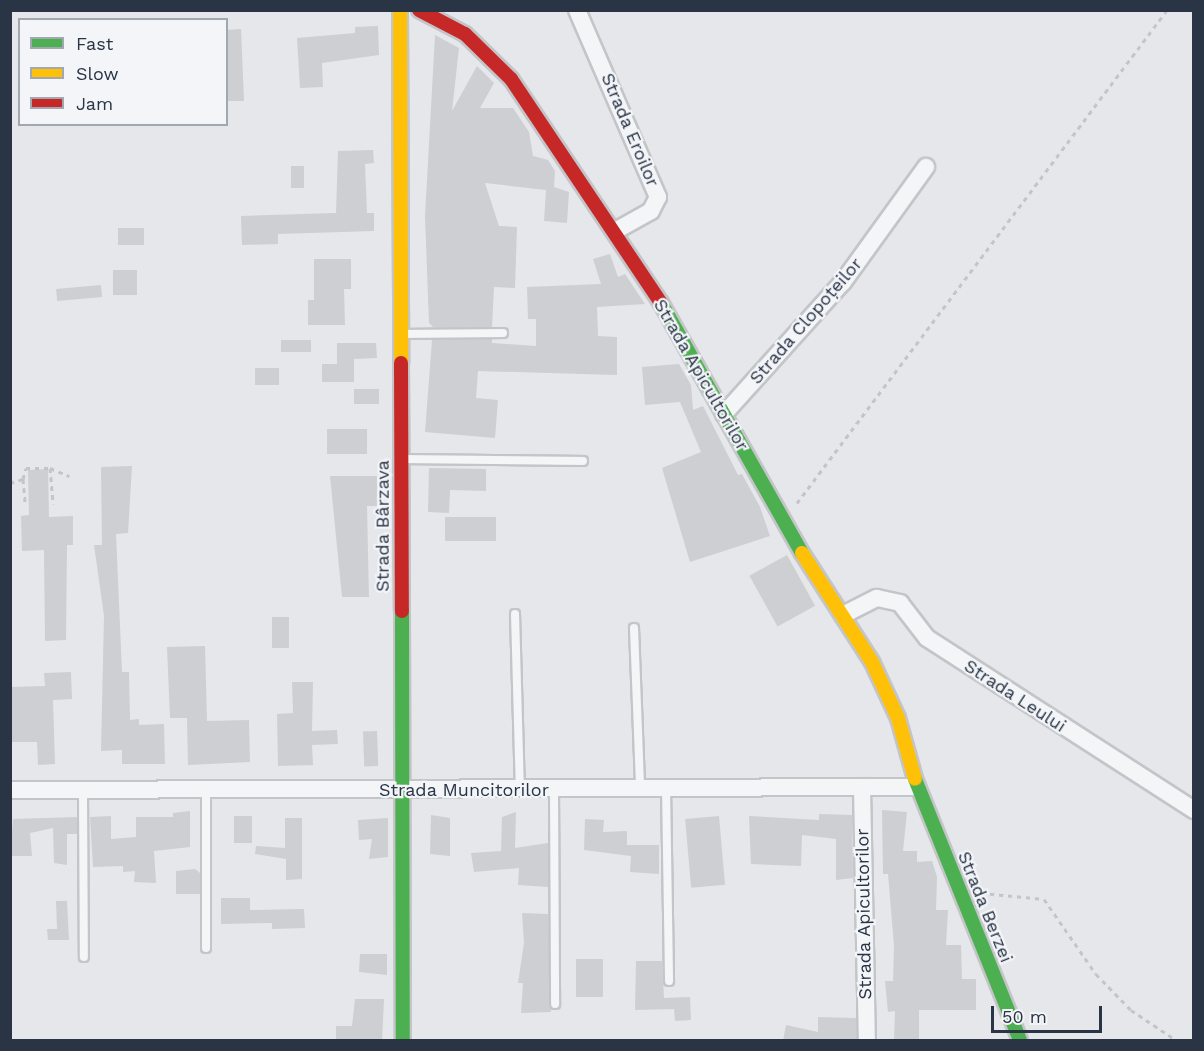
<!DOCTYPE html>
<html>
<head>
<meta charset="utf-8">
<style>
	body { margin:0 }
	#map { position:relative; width:1204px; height:1051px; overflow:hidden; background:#e5e7ea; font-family:"Work Sans",sans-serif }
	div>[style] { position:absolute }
	.building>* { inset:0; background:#cdcfd3; transform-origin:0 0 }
	.path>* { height:3px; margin-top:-1.5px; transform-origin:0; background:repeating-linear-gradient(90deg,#c3c5ca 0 4.5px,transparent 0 9px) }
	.roads { filter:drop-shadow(2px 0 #c3c5c8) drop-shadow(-2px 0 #c3c5c8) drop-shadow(0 2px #c3c5c8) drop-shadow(0 -2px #c3c5c8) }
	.lane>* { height:8px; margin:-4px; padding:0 4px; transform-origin:4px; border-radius:4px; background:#f4f5f7 }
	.street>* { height:16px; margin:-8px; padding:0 8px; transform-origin:8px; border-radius:8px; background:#f4f5f7 }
	.fast>* { height:14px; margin:-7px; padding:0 7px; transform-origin:7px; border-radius:7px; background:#4caf50 }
	.slow>* { height:14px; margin:-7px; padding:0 7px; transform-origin:7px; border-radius:7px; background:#ffc107 }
	.jam>* { height:14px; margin:-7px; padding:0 7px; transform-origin:7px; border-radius:7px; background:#c62828 }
	span { translate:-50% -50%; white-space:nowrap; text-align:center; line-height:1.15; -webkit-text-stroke:4.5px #f3f5f9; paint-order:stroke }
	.street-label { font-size:18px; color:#293445 }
	.frame { position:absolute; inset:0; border:12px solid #293445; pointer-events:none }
	.legend { position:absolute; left:18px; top:18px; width:210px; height:108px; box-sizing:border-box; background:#f3f5f9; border:2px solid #a2a8b1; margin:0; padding:8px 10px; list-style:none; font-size:18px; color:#293445 }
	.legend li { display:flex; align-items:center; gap:12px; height:30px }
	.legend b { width:30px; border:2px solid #a2a8b1 }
	.scale { position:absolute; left:991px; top:1006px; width:111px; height:27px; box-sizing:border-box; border:3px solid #293445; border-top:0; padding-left:8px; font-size:18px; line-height:21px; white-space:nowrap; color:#293445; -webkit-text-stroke:4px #f3f5f9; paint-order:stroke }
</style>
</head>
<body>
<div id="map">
	<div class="building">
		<i style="clip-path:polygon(378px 26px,379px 55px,322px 63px,323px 87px,300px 88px,297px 38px,355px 33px,355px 27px)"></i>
		<i style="clip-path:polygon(241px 29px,244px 101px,226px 101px,226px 30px)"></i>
		<i style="clip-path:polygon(435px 35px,459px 48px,452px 111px,477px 66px,494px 83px,480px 108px,513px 108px,529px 132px,533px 156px,548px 160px,555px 171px,554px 187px,569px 192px,567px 223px,544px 221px,546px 190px,485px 183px,499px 226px,517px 227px,515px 288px,494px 287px,492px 327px,433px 327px,429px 323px,425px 216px)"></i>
		<i style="clip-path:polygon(373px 150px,374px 163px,365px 164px,367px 213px,374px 213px,374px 231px,278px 234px,278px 244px,242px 245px,241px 216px,336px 213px,338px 151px)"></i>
		<i style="left:304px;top:166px;width:22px;height:13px;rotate:90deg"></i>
		<i style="left:118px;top:228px;width:26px;height:17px"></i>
		<i style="clip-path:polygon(610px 254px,618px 277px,625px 274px,645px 304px,597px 307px,598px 336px,617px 337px,617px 375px,478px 371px,476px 398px,498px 400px,495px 438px,425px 432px,432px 340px,492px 339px,492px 343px,536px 346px,536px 319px,528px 319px,527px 287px,601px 284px,593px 259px)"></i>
		<i style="clip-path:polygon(314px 259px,351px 259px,351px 289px,344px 289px,345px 325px,308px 325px,308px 300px,314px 300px)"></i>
		<i style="left:137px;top:270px;width:25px;height:24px;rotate:90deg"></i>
		<i style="left:101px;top:285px;width:12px;height:45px;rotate:85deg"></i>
		<i style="left:281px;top:340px;width:30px;height:12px"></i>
		<i style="clip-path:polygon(337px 343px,376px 343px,377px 358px,354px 359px,354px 382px,322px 382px,322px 364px,337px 364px)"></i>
		<i style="clip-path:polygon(679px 364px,691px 385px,693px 410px,703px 406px,738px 475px,742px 474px,760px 507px,770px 536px,690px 562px,662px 468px,701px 452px,680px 402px,645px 405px,642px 367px)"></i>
		<i style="left:255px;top:368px;width:24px;height:17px"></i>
		<i style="left:354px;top:389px;width:25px;height:15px"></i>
		<i style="left:327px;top:429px;width:40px;height:25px"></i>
		<i style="clip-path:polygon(132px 466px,128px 533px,116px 534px,122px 672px,129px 672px,130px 720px,139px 719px,139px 725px,164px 724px,165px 764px,122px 764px,122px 750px,101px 751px,104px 616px,94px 545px,102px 545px,101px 467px)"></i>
		<i style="clip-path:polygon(429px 468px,486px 469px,486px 491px,450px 490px,449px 513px,428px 512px)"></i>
		<i style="clip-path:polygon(48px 469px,49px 517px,73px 516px,73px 545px,67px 545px,66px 640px,45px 641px,44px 550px,22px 551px,21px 516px,29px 515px,28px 470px)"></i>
		<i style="clip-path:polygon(330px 476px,377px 476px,377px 506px,367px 506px,369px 597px,342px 597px)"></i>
		<i style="left:496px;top:517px;width:24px;height:51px;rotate:90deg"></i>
		<i style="left:787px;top:555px;width:58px;height:43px;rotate:61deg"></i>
		<i style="left:272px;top:617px;width:17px;height:31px"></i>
		<i style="clip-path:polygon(205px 646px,207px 721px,249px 720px,250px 762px,188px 765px,187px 718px,170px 718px,167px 647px)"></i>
		<i style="clip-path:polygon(71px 672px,72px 699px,53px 700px,55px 764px,38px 765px,37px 742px,10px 742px,10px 687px,45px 686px,44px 673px)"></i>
		<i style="clip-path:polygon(292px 682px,313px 682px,312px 731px,337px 730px,338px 744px,312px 745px,313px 765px,278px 766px,277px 714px,293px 713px)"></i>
		<i style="left:377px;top:731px;width:35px;height:14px;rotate:88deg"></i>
		<i style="clip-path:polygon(882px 810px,907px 812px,903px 851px,917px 851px,917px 862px,932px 861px,937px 877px,936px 910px,948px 910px,946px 945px,961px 945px,962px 979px,976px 979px,976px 1010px,919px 1010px,919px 1041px,894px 1041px,895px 1011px,888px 1012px,885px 981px,893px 981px,894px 946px,888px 874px,883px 874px)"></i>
		<i style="clip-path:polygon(190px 811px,190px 847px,154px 851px,156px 883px,134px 882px,135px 871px,123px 872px,123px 866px,93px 867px,90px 817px,111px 816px,111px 839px,136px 837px,136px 817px,173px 817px,173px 813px)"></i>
		<i style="clip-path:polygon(516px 812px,515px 848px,548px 843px,548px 887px,518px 885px,519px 868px,474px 872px,471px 853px,501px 851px,502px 817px)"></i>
		<i style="clip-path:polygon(819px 814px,852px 815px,853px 878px,836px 880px,836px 839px,802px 835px,801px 866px,751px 864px,749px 816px,819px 820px)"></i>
		<i style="clip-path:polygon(431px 815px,450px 818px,450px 856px,430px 854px)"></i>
		<i style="left:234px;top:816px;width:18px;height:27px"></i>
		<i style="left:719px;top:816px;width:69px;height:34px;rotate:85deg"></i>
		<i style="clip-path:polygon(77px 817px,77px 834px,67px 834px,67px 865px,54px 863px,53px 828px,30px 833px,32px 856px,10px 856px,13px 819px)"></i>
		<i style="clip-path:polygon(285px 818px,302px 818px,302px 879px,286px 880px,286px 859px,255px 854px,256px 846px,285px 848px)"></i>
		<i style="clip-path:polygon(388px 818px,388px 857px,369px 859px,372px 839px,359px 840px,358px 820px)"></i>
		<i style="clip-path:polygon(585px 819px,604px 820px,603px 832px,627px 831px,627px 845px,659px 845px,659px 874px,630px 872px,631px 856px,584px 850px)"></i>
		<i style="clip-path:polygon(195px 869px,200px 873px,200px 894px,176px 894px,176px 871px)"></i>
		<i style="clip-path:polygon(221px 898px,250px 898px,250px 910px,304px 909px,305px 928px,272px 929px,272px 923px,221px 924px)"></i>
		<i style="clip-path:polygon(56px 901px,67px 901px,69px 940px,48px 940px,47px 929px,57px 929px)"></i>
		<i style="clip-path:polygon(522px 913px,548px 914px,551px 1012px,521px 1013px,523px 983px,518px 983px,524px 943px)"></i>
		<i style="clip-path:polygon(360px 954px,387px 954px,387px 975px,359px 972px)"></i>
		<i style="left:576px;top:959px;width:27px;height:38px"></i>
		<i style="clip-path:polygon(636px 961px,662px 961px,664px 998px,690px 997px,691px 1020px,675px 1021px,674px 1009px,635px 1010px)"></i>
		<i style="clip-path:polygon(355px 999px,384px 999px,382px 1041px,336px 1041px,336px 1026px,352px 1026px)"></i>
		<i style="clip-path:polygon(818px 1017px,856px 1018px,857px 1041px,783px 1041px,786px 1025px,818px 1032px)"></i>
	</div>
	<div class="path">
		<i style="left:50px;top:468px;width:36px;rotate:85deg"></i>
		<i style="left:23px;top:479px;width:25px;rotate:85deg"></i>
		<i style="left:10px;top:483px;width:14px;rotate:-17deg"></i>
		<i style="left:23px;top:479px;width:11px;rotate:-75deg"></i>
		<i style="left:26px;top:468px;width:24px"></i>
		<i style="left:50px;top:468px;width:21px;rotate:23deg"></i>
		<i style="left:797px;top:503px;width:616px;rotate:-53.11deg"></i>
		<i style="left:981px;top:893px;width:63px;rotate:5.4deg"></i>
		<i style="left:1044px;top:899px;width:91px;rotate:55.3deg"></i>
		<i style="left:1096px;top:974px;width:50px;rotate:45.8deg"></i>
		<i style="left:1131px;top:1010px;width:54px;rotate:33.7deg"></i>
	</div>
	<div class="roads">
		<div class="lane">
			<i style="left:402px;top:334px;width:101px;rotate:-0.6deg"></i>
			<i style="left:405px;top:459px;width:178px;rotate:0.6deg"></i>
			<i style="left:515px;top:614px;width:175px;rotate:88.4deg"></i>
			<i style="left:634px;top:628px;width:159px;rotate:87.8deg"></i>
			<i style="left:666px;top:787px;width:194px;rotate:89.1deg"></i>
			<i style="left:554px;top:789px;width:215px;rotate:89.7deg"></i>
			<i style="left:83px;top:792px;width:165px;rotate:89.7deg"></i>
			<i style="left:206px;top:948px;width:157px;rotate:-90deg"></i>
		</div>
		<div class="street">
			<i style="left:577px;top:10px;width:204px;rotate:66.6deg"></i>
			<i style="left:658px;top:197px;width:16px;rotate:117deg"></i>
			<i style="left:651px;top:211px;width:41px;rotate:150.9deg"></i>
			<i style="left:724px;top:414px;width:178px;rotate:-48deg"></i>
			<i style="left:843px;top:282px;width:142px;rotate:-54.2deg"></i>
			<i style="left:843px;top:615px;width:38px;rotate:-27deg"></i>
			<i style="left:877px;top:598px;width:24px;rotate:12deg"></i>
			<i style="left:900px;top:603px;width:44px;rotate:52.4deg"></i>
			<i style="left:927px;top:638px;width:318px;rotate:32.8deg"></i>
			<i style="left:862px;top:787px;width:253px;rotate:88.9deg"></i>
			<i style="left:10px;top:790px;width:907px;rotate:-0.19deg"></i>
		</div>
		<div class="fast">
			<i style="left:661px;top:303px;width:287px;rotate:60.6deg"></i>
			<i style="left:402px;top:611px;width:429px;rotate:89.9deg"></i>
			<i style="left:915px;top:779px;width:281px;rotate:68.1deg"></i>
		</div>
		<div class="slow">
			<i style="left:400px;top:10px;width:353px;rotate:89.8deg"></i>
			<i style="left:802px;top:553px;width:130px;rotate:57.3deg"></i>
			<i style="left:872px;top:662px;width:62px;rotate:65.1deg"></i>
			<i style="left:898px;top:718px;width:63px;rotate:74.4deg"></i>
		</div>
		<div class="jam">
			<i style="left:419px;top:10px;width:52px;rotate:27.6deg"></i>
			<i style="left:465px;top:34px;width:64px;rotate:44.4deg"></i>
			<i style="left:511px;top:79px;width:270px;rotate:56.2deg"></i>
			<i style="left:401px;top:363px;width:248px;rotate:89.8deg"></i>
		</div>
	</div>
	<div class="street-label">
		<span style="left:630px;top:130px;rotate:67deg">Strada Eroilor</span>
		<span style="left:806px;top:321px;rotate:-49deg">Strada Clopoțeilor</span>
		<span style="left:701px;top:375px;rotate:60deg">Strada Apicultorilor</span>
		<span style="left:383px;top:526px;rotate:-90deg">Strada Bârzava</span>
		<span style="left:1015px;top:696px;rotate:33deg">Strada Leului</span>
		<span style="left:464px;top:790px">Strada Muncitorilor</span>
		<span style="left:985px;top:907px;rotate:68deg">Strada Berzei</span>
		<span style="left:864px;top:914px;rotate:-91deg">Strada Apicultorilor</span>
	</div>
	<div class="frame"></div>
	<ul class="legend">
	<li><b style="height:8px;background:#4caf50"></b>Fast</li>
	<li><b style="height:8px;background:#ffc107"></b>Slow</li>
	<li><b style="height:8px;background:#c62828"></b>Jam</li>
	</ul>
	<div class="scale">50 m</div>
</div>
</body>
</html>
